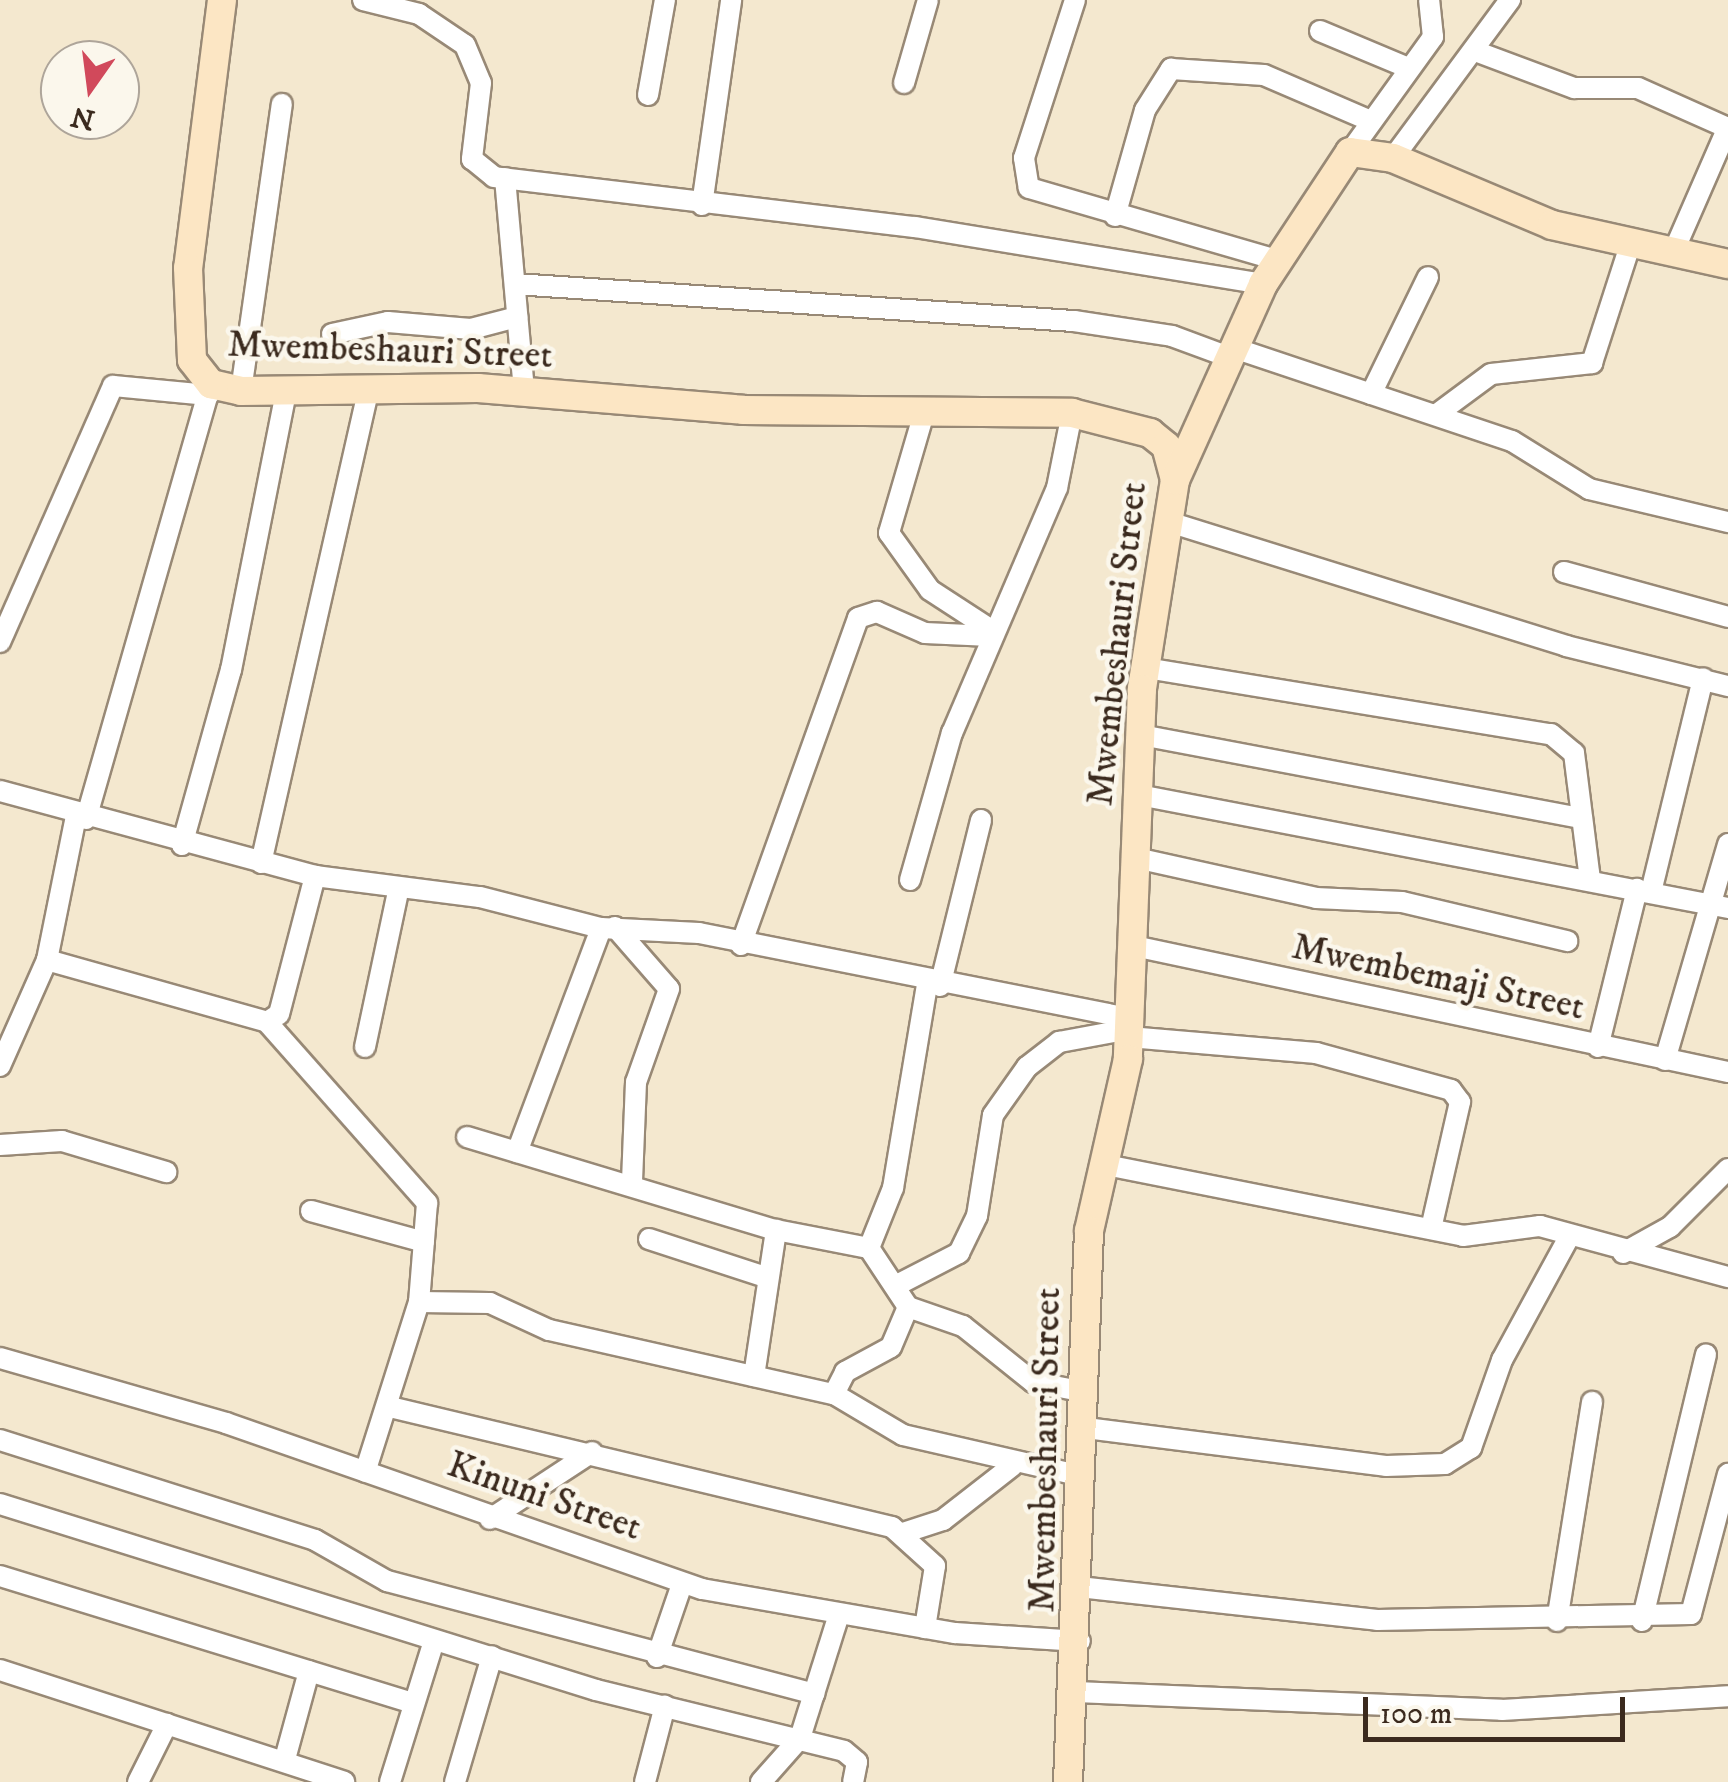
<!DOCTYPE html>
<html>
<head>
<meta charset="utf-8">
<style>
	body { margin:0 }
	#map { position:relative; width:1728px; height:1782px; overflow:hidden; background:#f4e8cf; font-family:"IM FELL DW Pica",serif }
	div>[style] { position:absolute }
	.roads { filter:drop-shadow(2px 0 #988976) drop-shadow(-2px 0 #988976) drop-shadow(0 2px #988976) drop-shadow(0 -2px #988976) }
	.street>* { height:20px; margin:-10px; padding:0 10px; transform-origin:10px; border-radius:10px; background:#fff }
	.secondary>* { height:28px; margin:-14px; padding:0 14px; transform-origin:14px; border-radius:14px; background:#fce6c4 }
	span { translate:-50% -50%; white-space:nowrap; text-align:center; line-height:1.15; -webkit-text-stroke:9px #fbf7ec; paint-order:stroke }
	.street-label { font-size:38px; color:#3b2a1e }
	.north { position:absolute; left:40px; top:40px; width:100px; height:100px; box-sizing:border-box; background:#fbf7ec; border:2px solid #aea59a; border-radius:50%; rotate:194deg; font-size:28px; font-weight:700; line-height:40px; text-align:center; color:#3b2a1e }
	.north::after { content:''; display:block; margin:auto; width:35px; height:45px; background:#d1495b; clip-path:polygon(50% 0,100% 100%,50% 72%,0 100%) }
	.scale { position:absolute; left:1363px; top:1697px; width:262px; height:45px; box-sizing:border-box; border:5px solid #3b2a1e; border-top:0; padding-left:12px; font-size:30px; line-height:35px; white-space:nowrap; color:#3b2a1e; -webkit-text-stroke:8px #fbf7ec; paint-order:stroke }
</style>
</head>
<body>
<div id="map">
	<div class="roads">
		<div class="street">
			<i style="left:363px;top:0;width:58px;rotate:14deg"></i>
			<i style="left:419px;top:14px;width:55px;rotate:34deg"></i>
			<i style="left:465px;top:45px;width:41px;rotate:67.2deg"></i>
			<i style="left:481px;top:83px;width:77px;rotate:96.8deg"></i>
			<i style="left:472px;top:159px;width:28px;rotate:39deg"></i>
			<i style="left:494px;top:177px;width:424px;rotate:6.8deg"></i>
			<i style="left:915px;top:227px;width:353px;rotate:9.3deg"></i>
			<i style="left:1075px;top:0;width:166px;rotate:107.9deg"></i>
			<i style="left:1024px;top:158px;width:30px;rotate:81deg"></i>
			<i style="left:1029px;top:188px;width:258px;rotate:16.2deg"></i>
			<i style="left:1320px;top:31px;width:93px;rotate:22.7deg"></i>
			<i style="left:1475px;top:51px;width:106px;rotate:20.5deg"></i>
			<i style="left:1574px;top:88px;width:64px"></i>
			<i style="left:1638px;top:88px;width:98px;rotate:24deg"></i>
			<i style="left:904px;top:83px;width:86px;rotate:-73.9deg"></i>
			<i style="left:648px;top:95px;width:97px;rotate:-79.9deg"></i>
			<i style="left:1350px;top:152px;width:142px;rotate:-54.2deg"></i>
			<i style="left:1433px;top:37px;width:37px;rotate:-96deg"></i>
			<i style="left:1393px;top:158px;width:197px;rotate:-53.5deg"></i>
			<i style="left:505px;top:178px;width:214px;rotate:84.9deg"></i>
			<i style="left:702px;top:205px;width:207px;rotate:-81.9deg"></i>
			<i style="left:1115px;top:216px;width:110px;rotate:-74.2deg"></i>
			<i style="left:1145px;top:110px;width:49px;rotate:-57.6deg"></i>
			<i style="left:1171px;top:69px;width:93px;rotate:3.7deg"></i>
			<i style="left:1264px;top:75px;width:116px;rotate:23.3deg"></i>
			<i style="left:1673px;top:253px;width:137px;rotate:-66.4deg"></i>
			<i style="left:515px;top:284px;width:560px;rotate:3.79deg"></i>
			<i style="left:1074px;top:321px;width:99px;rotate:8.7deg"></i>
			<i style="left:1172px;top:336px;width:58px;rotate:20.3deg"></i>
			<i style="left:332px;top:334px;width:57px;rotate:-12.1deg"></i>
			<i style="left:388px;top:322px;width:83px;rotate:4.8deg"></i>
			<i style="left:471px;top:329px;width:48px;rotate:-14.6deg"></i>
			<i style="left:1231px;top:347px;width:296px;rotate:18.5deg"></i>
			<i style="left:1512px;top:441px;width:91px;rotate:31.9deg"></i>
			<i style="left:1589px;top:489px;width:143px;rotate:13.4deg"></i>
			<i style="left:241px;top:391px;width:290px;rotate:-81.9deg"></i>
			<i style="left:1371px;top:394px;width:130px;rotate:-64deg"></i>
			<i style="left:924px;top:413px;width:125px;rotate:106.3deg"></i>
			<i style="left:889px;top:533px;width:70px;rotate:54.3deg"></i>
			<i style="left:930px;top:590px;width:75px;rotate:33.1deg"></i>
			<i style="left:1437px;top:414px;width:67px;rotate:-36.5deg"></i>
			<i style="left:1491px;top:374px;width:102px;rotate:-6.2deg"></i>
			<i style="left:1592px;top:363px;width:124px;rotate:-72.1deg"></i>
			<i style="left:1169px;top:522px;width:416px;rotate:17.3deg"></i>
			<i style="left:1566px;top:646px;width:167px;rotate:13.9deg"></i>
			<i style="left:1564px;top:572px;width:170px;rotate:15.3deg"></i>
			<i style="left:0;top:642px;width:280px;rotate:-66.2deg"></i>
			<i style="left:113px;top:386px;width:96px;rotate:5.4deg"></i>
			<i style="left:1146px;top:668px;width:410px;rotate:9.3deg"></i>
			<i style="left:1551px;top:734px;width:30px;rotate:40deg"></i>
			<i style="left:1574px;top:753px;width:127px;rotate:82.8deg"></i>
			<i style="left:1141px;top:735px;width:447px;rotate:10.7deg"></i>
			<i style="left:0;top:791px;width:326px;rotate:15.1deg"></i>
			<i style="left:315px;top:876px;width:166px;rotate:7.3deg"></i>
			<i style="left:480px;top:897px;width:125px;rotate:14.4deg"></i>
			<i style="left:601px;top:928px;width:98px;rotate:2.9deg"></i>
			<i style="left:699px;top:933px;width:439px;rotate:11.2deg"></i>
			<i style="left:1139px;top:795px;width:600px;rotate:10.86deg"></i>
			<i style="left:86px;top:819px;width:453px;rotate:-74deg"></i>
			<i style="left:182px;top:845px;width:182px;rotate:-74.4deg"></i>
			<i style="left:231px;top:670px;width:284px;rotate:-78.8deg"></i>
			<i style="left:1136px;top:858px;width:184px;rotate:12.5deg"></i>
			<i style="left:1316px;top:898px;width:86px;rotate:2.7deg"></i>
			<i style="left:1402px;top:902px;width:170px;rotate:13.3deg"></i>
			<i style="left:261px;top:863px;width:486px;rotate:-77.2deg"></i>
			<i style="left:910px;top:880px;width:153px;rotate:-74.1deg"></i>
			<i style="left:952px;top:733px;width:267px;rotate:-66.8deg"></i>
			<i style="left:1057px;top:488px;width:76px;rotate:-78.7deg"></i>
			<i style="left:1651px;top:892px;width:220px;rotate:-76.3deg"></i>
			<i style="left:615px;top:927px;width:82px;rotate:48.9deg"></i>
			<i style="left:669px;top:989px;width:99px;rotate:109.5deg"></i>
			<i style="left:636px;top:1082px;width:99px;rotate:92.3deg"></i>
			<i style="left:741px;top:945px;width:347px;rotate:-70.3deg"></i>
			<i style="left:858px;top:618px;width:20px;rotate:-18deg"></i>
			<i style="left:877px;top:612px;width:52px;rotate:23.6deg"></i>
			<i style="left:925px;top:633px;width:65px;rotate:2.6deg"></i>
			<i style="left:1134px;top:946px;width:607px;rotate:11.98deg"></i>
			<i style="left:47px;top:960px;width:229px;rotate:15.7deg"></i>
			<i style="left:267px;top:1022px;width:14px;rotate:-34deg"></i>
			<i style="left:279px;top:1014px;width:143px;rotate:-75.4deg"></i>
			<i style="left:940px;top:986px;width:171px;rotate:-76.1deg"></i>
			<i style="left:267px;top:1022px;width:242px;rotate:48.5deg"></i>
			<i style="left:427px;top:1203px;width:99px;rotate:94.6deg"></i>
			<i style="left:419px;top:1302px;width:178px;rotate:107.6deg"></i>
			<i style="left:1129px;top:1037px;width:188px;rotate:4.9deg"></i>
			<i style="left:1316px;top:1053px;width:140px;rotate:15.3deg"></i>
			<i style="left:1451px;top:1090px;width:15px;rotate:53deg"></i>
			<i style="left:1460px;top:1102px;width:130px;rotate:102.9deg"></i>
			<i style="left:365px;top:1047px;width:158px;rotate:-78deg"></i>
			<i style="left:1598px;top:1047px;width:163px;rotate:-76.1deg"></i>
			<i style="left:1665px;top:1060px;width:225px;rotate:-73.7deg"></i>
			<i style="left:0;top:1066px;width:116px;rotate:-66.1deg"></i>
			<i style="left:47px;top:960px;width:147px;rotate:-78.6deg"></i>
			<i style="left:467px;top:1137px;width:323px;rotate:16.8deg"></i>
			<i style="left:776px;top:1230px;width:95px;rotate:11deg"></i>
			<i style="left:869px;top:1248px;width:65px;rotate:-68.2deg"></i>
			<i style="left:893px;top:1188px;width:207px;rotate:-80.5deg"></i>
			<i style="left:0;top:1145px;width:62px;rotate:-3.7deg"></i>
			<i style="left:62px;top:1141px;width:109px;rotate:16.6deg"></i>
			<i style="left:517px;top:1152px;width:239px;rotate:-69.4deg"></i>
			<i style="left:1106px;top:1165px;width:364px;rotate:11.2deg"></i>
			<i style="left:1463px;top:1236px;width:78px;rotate:-7.4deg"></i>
			<i style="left:1540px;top:1226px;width:195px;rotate:15.2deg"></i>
			<i style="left:311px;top:1211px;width:117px;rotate:15.3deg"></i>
			<i style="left:649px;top:1239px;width:125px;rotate:18.1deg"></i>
			<i style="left:869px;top:1248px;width:71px;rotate:56.5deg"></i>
			<i style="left:908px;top:1307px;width:58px;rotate:19.1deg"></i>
			<i style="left:963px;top:1326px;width:90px;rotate:38.7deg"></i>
			<i style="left:1033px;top:1382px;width:48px;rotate:10.8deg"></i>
			<i style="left:1623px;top:1253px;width:54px;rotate:-29deg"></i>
			<i style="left:1670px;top:1227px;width:82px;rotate:-45deg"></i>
			<i style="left:897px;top:1285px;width:70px;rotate:-27.3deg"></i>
			<i style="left:959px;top:1253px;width:41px;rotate:-64.1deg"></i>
			<i style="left:977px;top:1216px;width:102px;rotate:-81deg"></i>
			<i style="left:993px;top:1115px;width:59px;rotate:-54.7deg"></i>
			<i style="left:1027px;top:1067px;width:41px;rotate:-38deg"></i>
			<i style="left:1059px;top:1042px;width:72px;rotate:-10.4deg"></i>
			<i style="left:419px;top:1302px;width:71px;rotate:0.8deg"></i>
			<i style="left:490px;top:1303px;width:65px;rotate:24.6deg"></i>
			<i style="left:549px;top:1330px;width:292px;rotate:12.7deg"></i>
			<i style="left:834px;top:1394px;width:80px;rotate:30.7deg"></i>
			<i style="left:903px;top:1435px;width:179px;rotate:12.9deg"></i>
			<i style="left:0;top:1358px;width:235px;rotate:16deg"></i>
			<i style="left:226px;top:1423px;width:504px;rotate:19.23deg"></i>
			<i style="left:702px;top:1589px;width:257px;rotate:9.9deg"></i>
			<i style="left:955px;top:1633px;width:125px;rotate:3.7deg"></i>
			<i style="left:754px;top:1376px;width:148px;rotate:-81.4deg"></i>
			<i style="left:834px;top:1394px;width:25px;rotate:-63deg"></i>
			<i style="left:845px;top:1372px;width:52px;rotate:-28.5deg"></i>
			<i style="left:891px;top:1347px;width:43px;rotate:-67deg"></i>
			<i style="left:390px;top:1407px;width:516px;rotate:13.44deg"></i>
			<i style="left:892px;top:1527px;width:58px;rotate:42.2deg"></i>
			<i style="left:935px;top:1566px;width:63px;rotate:99.2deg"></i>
			<i style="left:1078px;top:1427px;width:310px;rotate:7.2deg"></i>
			<i style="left:1386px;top:1466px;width:59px;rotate:-1.9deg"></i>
			<i style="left:1445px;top:1464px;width:31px;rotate:-32deg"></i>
			<i style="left:1471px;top:1448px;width:93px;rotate:-70.6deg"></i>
			<i style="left:1502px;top:1360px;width:140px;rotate:-61.4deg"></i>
			<i style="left:0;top:1440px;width:330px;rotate:17.6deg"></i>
			<i style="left:315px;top:1540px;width:83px;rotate:29.7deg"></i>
			<i style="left:387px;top:1581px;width:442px;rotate:14.8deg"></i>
			<i style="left:0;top:1504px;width:624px;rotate:17.33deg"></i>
			<i style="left:596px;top:1690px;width:255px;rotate:13.8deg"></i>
			<i style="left:844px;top:1751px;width:17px;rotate:40deg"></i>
			<i style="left:857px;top:1762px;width:20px;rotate:101deg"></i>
			<i style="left:490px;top:1519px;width:122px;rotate:-33.3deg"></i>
			<i style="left:903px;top:1533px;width:42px;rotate:-18deg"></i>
			<i style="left:943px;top:1520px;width:88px;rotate:-38deg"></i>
			<i style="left:0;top:1576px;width:431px;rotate:17.1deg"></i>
			<i style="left:1079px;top:1587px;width:300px;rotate:6.3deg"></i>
			<i style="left:1377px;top:1620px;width:314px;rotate:-1.1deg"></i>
			<i style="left:1691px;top:1614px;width:145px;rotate:-75.2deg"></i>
			<i style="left:1557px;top:1621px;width:222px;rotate:-80.9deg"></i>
			<i style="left:1642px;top:1621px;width:274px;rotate:-76.5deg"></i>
			<i style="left:657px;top:1657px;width:77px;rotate:-71.1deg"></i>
			<i style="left:0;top:1670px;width:362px;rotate:18deg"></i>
			<i style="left:1076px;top:1692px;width:426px;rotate:2.4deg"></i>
			<i style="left:1502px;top:1710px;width:226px;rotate:-3.5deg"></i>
			<i style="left:285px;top:1759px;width:91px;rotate:-74.7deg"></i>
			<i style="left:138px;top:1782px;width:65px;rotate:-63.4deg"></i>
			<i style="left:390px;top:1782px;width:148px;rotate:-72.7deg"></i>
			<i style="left:455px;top:1782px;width:131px;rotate:-73.6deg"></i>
			<i style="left:645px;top:1782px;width:79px;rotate:-75.3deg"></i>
			<i style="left:761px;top:1782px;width:59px;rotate:-48.4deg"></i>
			<i style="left:800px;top:1738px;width:130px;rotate:-72.5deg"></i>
		</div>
		<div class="secondary">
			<i style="left:222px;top:0;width:270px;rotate:97.2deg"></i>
			<i style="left:188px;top:268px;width:92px;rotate:87.5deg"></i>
			<i style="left:192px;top:360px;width:31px;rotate:52deg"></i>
			<i style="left:211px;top:384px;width:31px;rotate:13deg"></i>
			<i style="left:241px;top:391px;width:237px;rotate:-0.7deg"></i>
			<i style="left:478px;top:388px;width:266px;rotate:4.7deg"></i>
			<i style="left:743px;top:410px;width:329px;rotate:0.5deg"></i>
			<i style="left:1072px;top:413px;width:81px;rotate:14.4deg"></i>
			<i style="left:1150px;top:433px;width:21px;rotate:39deg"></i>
			<i style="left:1166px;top:446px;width:35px;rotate:75deg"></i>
			<i style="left:1175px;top:480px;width:212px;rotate:99deg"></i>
			<i style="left:1142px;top:689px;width:370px;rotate:92.2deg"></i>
			<i style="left:1128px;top:1059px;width:176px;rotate:102.8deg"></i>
			<i style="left:1089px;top:1231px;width:551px;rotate:92.18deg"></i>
			<i style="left:1175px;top:480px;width:215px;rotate:-65.8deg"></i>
			<i style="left:1263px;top:284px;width:158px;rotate:-56.6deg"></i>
			<i style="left:1350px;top:152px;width:43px;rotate:7.9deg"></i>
			<i style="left:1393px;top:158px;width:173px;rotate:22.8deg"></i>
			<i style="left:1552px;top:225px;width:180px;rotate:12.5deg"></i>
		</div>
	</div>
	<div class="street-label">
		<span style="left:390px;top:351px;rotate:2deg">Mwembeshauri Street</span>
		<span style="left:1118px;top:644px;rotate:-84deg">Mwembeshauri Street</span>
		<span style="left:1438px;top:978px;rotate:12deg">Mwembemaji Street</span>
		<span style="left:1046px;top:1450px;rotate:-89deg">Mwembeshauri Street</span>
		<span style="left:544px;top:1497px;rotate:19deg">Kinuni Street</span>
	</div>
	<div class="north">N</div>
	<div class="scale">100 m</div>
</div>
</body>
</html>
